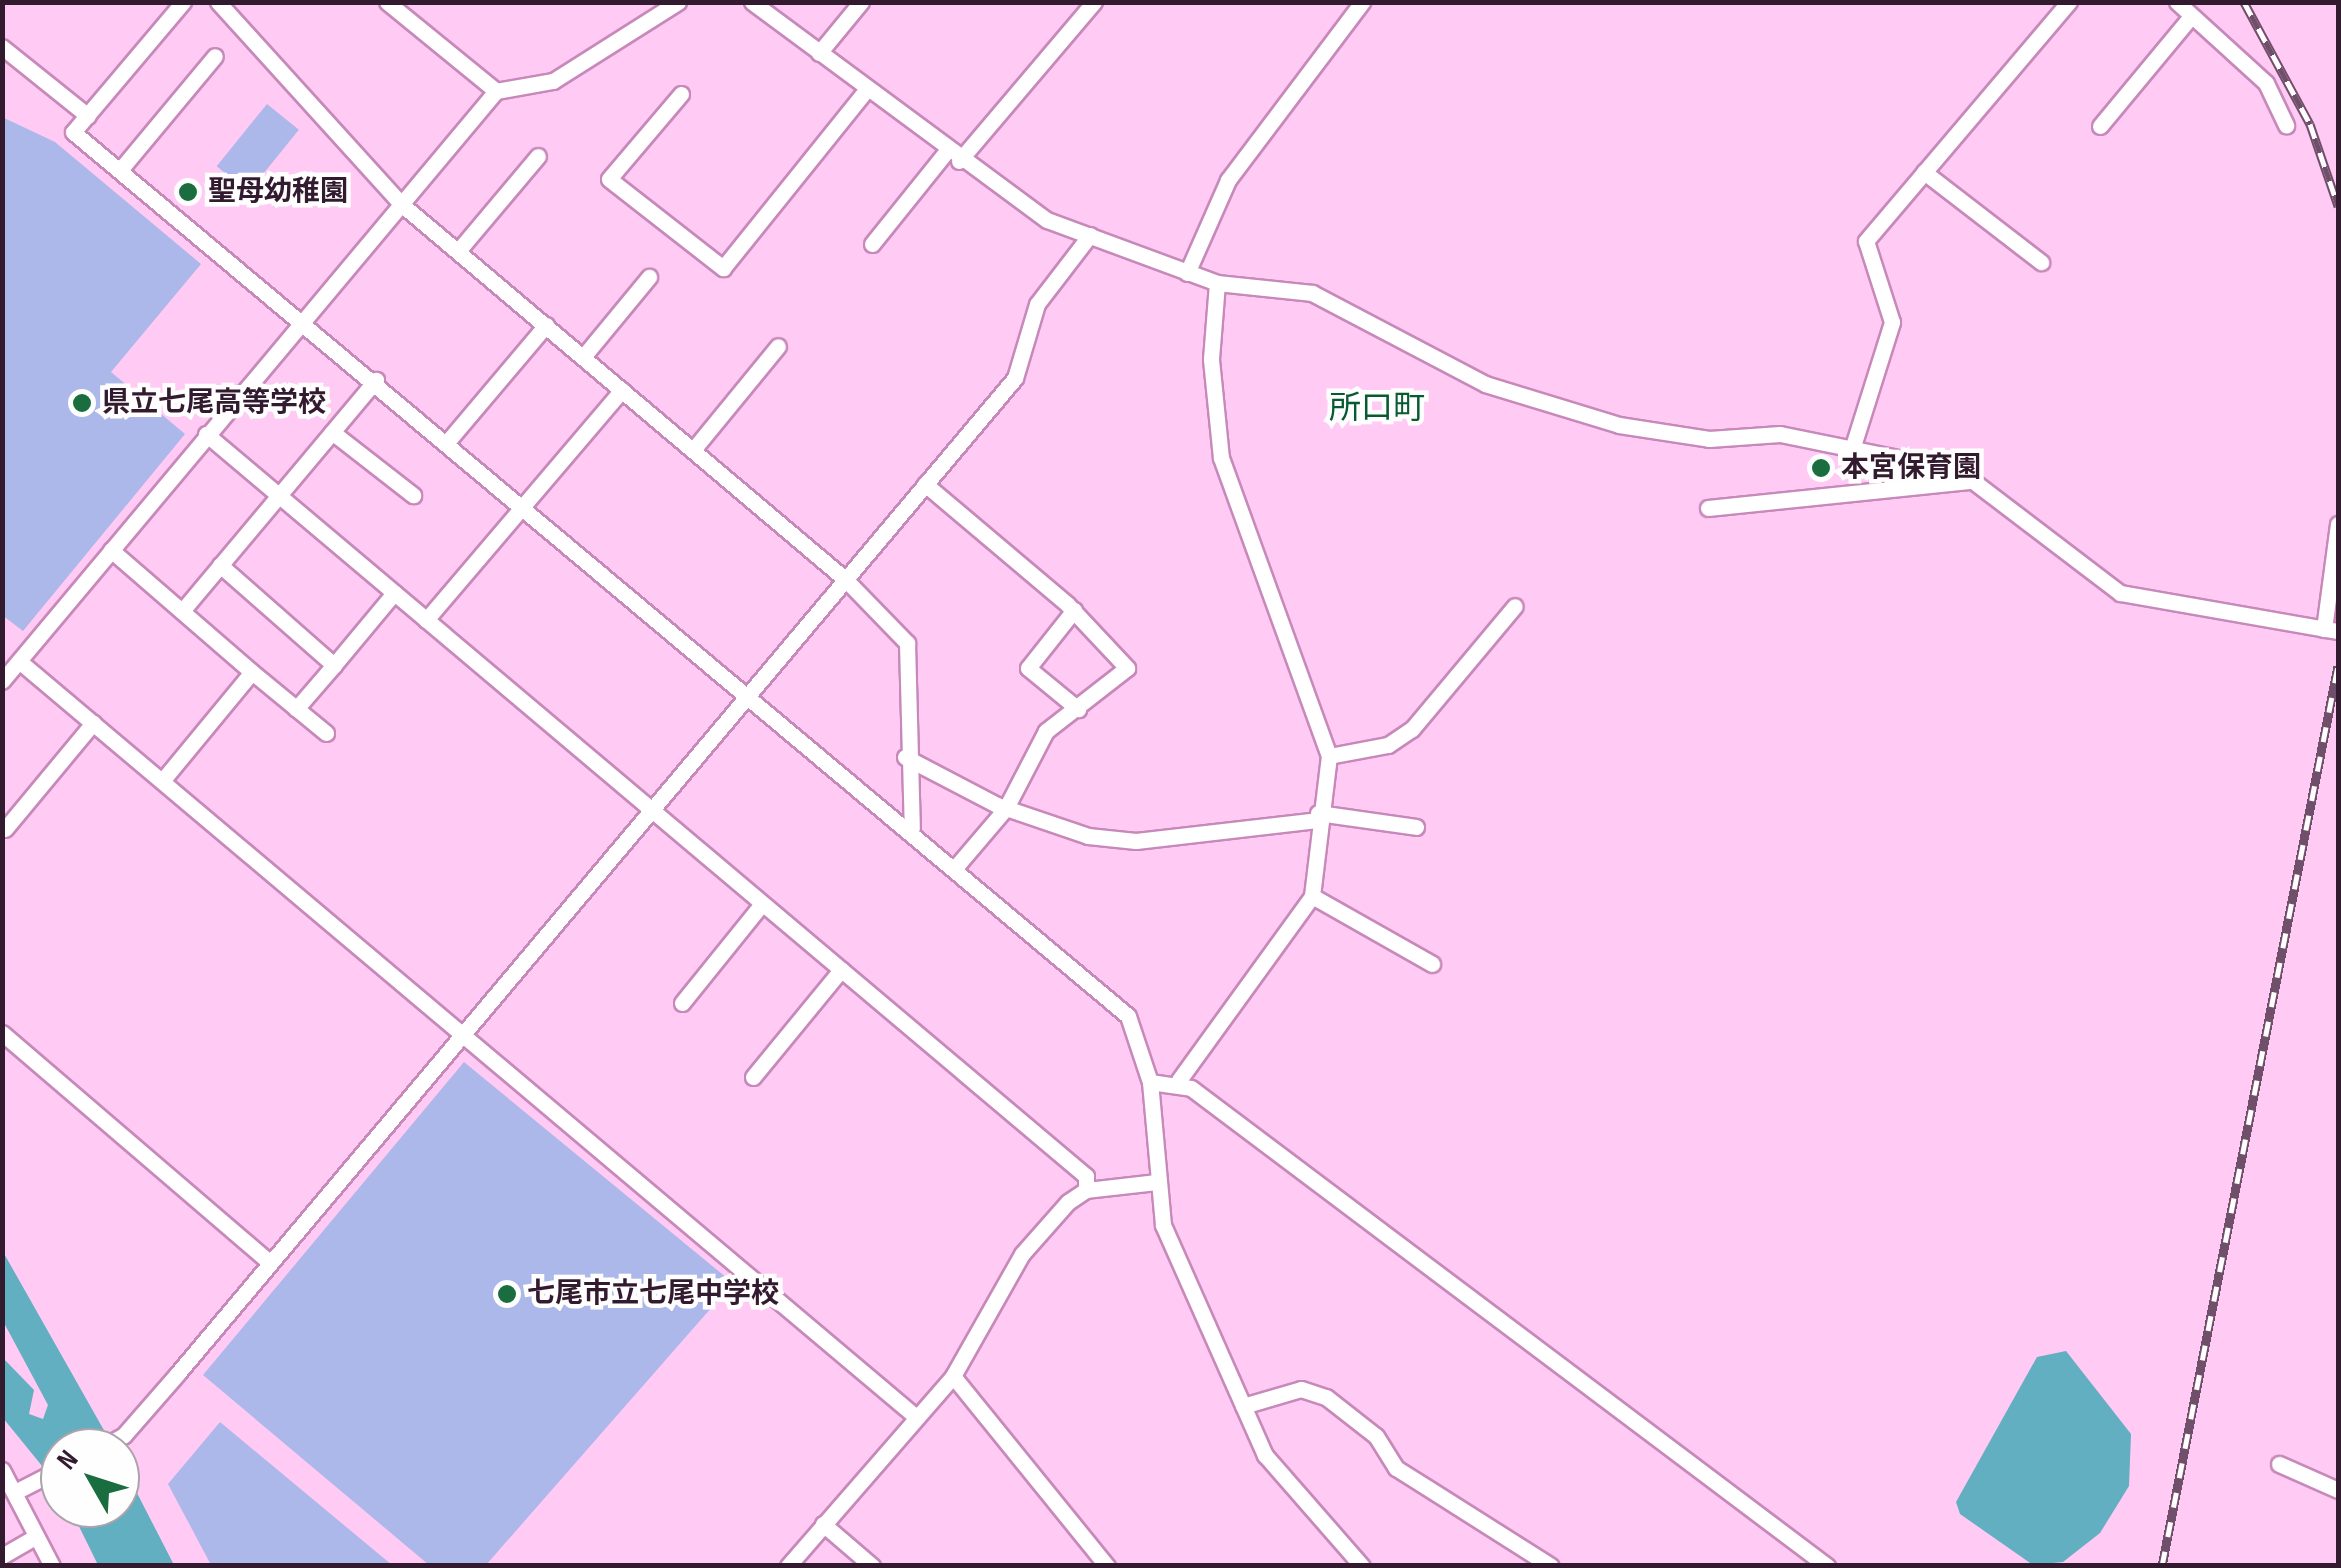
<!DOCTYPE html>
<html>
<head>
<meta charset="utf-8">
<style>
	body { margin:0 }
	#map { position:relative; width:2341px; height:1568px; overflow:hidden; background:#ffcaf3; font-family:"Sofia Sans Condensed","Noto Sans JP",sans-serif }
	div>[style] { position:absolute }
	.green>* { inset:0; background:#acb8e9; transform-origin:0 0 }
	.water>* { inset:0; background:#61afc0 }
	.roads { filter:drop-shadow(2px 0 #c789ba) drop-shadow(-2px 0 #c789ba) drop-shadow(0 2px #c789ba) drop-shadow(0 -2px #c789ba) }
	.street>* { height:15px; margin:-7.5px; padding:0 7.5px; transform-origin:7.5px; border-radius:7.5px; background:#fff }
	.rail>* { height:9px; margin-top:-4.5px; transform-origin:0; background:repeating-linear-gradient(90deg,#fefefe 0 15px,#6f4f69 0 30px); box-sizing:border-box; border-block:2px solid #6f4f69 }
	.dots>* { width:28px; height:28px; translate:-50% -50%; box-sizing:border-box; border:5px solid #fefefe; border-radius:50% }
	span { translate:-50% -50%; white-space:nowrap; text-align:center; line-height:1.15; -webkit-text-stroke:9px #fefefe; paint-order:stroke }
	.poi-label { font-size:28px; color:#331b2f; font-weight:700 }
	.left { translate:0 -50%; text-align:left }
	.quarter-label { font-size:32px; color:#085a31 }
	.frame { position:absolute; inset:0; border:5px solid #331b2f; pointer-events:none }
	.north { position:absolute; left:40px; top:1428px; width:100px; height:100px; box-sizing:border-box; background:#fefefe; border:2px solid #ada3ab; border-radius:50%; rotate:309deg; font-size:28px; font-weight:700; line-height:40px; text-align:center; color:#331b2f }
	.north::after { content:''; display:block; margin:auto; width:35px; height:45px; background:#196d3f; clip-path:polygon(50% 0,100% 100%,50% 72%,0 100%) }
</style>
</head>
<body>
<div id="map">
	<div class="green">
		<i style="left:267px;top:104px;width:41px;height:80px;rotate:39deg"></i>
		<i style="clip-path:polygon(2px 117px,55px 142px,201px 264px,111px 372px,185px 434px,23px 631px,2px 615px)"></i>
		<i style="clip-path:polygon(464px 1062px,733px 1283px,486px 1565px,429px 1565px,203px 1375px)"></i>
		<i style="clip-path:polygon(220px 1422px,392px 1565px,211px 1565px,168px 1484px)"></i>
	</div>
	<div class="water">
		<i style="clip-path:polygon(2px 1250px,114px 1448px,60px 1448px,60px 1488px,3px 1418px,3px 1358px,34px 1390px,29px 1414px,43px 1419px,48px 1405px,3px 1321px)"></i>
		<i style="clip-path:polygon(2066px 1351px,2131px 1434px,2129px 1486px,2100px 1533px,2063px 1562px,2033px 1565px,1960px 1514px,1956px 1502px,2037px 1357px)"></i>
		<i style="clip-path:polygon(120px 1460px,174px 1565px,98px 1565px,70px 1508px,120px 1508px)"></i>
	</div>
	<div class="roads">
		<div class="street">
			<i style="left:183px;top:2px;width:170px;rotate:130.2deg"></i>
			<i style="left:73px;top:132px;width:1376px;rotate:39.96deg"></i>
			<i style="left:1128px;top:1016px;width:70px;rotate:71.6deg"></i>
			<i style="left:1150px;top:1082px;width:144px;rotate:84.8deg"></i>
			<i style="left:1163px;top:1225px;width:252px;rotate:66.1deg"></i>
			<i style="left:1265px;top:1455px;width:147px;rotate:48.9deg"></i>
			<i style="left:218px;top:2px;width:271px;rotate:47.8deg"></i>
			<i style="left:400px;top:203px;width:584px;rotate:40.21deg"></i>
			<i style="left:846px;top:580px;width:88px;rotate:45.9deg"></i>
			<i style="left:907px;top:643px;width:185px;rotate:88.5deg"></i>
			<i style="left:387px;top:2px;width:141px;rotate:39.2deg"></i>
			<i style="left:752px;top:2px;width:367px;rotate:36.5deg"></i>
			<i style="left:1047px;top:220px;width:181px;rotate:20.3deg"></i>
			<i style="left:1217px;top:283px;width:96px;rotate:6deg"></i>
			<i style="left:1312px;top:293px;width:195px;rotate:27.7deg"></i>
			<i style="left:1485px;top:384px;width:140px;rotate:17deg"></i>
			<i style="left:1619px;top:425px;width:91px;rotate:8.8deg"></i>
			<i style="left:1709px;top:439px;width:71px;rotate:-4deg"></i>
			<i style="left:1780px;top:434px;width:151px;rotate:11.5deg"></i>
			<i style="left:1928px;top:464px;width:48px;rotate:20.7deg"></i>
			<i style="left:1973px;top:481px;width:185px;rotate:37.3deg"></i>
			<i style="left:2120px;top:593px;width:221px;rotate:9.9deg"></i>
			<i style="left:2177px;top:2px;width:120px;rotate:42.3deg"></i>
			<i style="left:2266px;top:83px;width:47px;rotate:64.5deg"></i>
			<i style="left:2px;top:47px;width:110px;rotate:38.7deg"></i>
			<i style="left:819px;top:53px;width:66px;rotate:-50.5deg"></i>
			<i style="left:681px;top:94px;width:111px;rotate:130.3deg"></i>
			<i style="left:609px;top:179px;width:145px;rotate:38deg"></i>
			<i style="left:723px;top:268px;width:230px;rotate:-51.2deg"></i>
			<i style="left:2100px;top:126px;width:138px;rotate:-50.3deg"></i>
			<i style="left:959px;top:161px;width:209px;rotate:-49.7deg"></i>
			<i style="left:120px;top:170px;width:148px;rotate:-50.2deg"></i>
			<i style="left:1924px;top:172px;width:148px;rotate:37.6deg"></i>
			<i style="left:872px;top:244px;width:118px;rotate:-51.2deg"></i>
			<i style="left:458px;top:251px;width:124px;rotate:-49.9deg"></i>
			<i style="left:1187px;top:273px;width:102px;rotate:-66.2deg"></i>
			<i style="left:1228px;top:180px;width:223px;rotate:-53deg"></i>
			<i style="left:583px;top:357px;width:104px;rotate:-50.5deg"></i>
			<i style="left:332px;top:432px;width:103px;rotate:37.9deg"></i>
			<i style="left:206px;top:434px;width:1151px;rotate:40.14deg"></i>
			<i style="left:1086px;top:1176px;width:14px;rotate:90deg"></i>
			<i style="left:448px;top:441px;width:152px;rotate:-49.8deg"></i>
			<i style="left:1853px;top:446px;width:130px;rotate:-72.5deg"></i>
			<i style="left:1892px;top:322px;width:85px;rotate:-107.8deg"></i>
			<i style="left:1866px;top:241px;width:314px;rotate:-49.7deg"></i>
			<i style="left:693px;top:450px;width:134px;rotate:-50.7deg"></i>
			<i style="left:925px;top:484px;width:186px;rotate:40.2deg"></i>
			<i style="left:1067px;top:604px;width:88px;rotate:46.8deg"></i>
			<i style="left:1127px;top:668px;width:103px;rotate:142.1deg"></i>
			<i style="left:1046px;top:731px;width:87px;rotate:117.5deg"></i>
			<i style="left:1006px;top:808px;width:80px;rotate:130.4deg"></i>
			<i style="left:1708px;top:508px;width:262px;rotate:-5.9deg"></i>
			<i style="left:111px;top:550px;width:186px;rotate:40.9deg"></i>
			<i style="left:220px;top:565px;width:152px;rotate:41.3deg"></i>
			<i style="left:334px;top:665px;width:58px;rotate:130.8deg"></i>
			<i style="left:1074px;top:610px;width:74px;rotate:128.4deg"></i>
			<i style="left:1028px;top:668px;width:65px;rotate:39.4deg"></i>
			<i style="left:182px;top:611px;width:302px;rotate:-50deg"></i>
			<i style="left:426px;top:620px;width:302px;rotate:-49.6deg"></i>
			<i style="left:2324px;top:629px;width:106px;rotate:-82.4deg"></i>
			<i style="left:19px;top:661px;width:1173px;rotate:40.12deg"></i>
			<i style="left:334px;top:665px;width:94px;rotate:-50.2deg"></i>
			<i style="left:2px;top:681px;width:770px;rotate:-50.06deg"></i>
			<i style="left:496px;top:91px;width:58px;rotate:-10deg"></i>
			<i style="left:553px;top:81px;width:148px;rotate:-32.3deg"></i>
			<i style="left:1329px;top:756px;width:60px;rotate:-10.6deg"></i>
			<i style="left:1388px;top:745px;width:29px;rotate:-34deg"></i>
			<i style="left:1412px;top:729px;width:160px;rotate:-50.1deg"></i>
			<i style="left:905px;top:757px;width:104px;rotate:27.6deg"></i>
			<i style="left:997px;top:805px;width:96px;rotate:18.8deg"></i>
			<i style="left:1088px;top:836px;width:48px;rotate:5.9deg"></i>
			<i style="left:1136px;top:841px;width:182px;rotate:-6.6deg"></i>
			<i style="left:162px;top:781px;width:141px;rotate:-50.5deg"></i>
			<i style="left:252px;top:672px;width:96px;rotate:39.5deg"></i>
			<i style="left:1318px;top:813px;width:99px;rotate:8.1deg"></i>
			<i style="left:5px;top:829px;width:138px;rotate:-50.3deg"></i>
			<i style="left:1312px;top:896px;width:138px;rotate:29.5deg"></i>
			<i style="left:682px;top:1003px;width:127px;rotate:-51.1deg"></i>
			<i style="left:2px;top:1033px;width:353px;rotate:40.6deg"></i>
			<i style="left:753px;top:1077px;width:139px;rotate:-50.6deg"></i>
			<i style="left:1179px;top:1080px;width:227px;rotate:-54.1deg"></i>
			<i style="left:1312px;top:896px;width:141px;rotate:-83.1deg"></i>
			<i style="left:1329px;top:756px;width:317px;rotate:-109.9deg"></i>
			<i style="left:1221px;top:458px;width:100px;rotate:-95.8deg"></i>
			<i style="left:1211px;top:359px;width:76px;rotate:-85.5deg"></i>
			<i style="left:1150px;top:1082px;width:41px;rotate:8.3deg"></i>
			<i style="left:1191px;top:1088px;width:796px;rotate:36.93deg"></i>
			<i style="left:953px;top:1376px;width:245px;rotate:51deg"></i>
			<i style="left:1243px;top:1406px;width:60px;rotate:-16.3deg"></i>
			<i style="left:1301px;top:1389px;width:26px;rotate:18deg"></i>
			<i style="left:1326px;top:1397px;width:63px;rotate:38deg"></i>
			<i style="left:1376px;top:1436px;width:38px;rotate:58deg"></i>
			<i style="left:1396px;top:1468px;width:183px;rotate:32.3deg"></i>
			<i style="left:100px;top:1448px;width:27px;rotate:-28deg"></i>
			<i style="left:124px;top:1435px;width:82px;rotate:-48.9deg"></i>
			<i style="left:178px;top:1373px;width:1300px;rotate:-49.93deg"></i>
			<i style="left:1015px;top:378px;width:77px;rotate:-73.4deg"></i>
			<i style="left:1037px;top:304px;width:87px;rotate:-52.5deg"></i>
			<i style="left:2279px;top:1464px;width:64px;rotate:23.8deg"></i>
			<i style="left:2px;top:1470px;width:108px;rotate:62.5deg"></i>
			<i style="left:15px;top:1492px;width:51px;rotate:-27.1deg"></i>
			<i style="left:823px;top:1524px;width:65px;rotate:40.6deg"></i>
			<i style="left:2px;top:1556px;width:39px;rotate:-30deg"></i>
			<i style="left:788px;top:1566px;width:252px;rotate:-49deg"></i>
			<i style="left:953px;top:1376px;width:140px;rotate:-60.5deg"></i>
			<i style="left:1022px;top:1254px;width:69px;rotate:-48.5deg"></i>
			<i style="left:1068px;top:1202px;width:22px;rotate:-34deg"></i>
			<i style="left:1086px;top:1190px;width:70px;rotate:-6.5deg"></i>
		</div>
	</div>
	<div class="rail">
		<i style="left:2244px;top:2px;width:139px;rotate:61.6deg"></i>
		<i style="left:2310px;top:124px;width:87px;rotate:71.1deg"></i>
		<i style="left:2162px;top:1566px;width:917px;rotate:-78.94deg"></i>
	</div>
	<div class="dots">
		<i style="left:188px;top:192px;background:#196d3f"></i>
		<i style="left:82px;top:403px;background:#196d3f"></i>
		<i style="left:1821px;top:468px;background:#196d3f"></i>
		<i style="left:507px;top:1294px;background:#196d3f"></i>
	</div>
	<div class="poi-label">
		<span class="left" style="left:208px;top:192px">聖母幼稚園</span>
		<span class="left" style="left:102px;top:403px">県立七尾高等学校</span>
		<span class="left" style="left:1841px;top:468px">本宮保育園</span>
		<span class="left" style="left:527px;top:1294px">七尾市立七尾中学校</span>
	</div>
	<div class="quarter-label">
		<span style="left:1377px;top:409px">所口町</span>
	</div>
	<div class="frame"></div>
	<div class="north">N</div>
</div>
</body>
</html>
